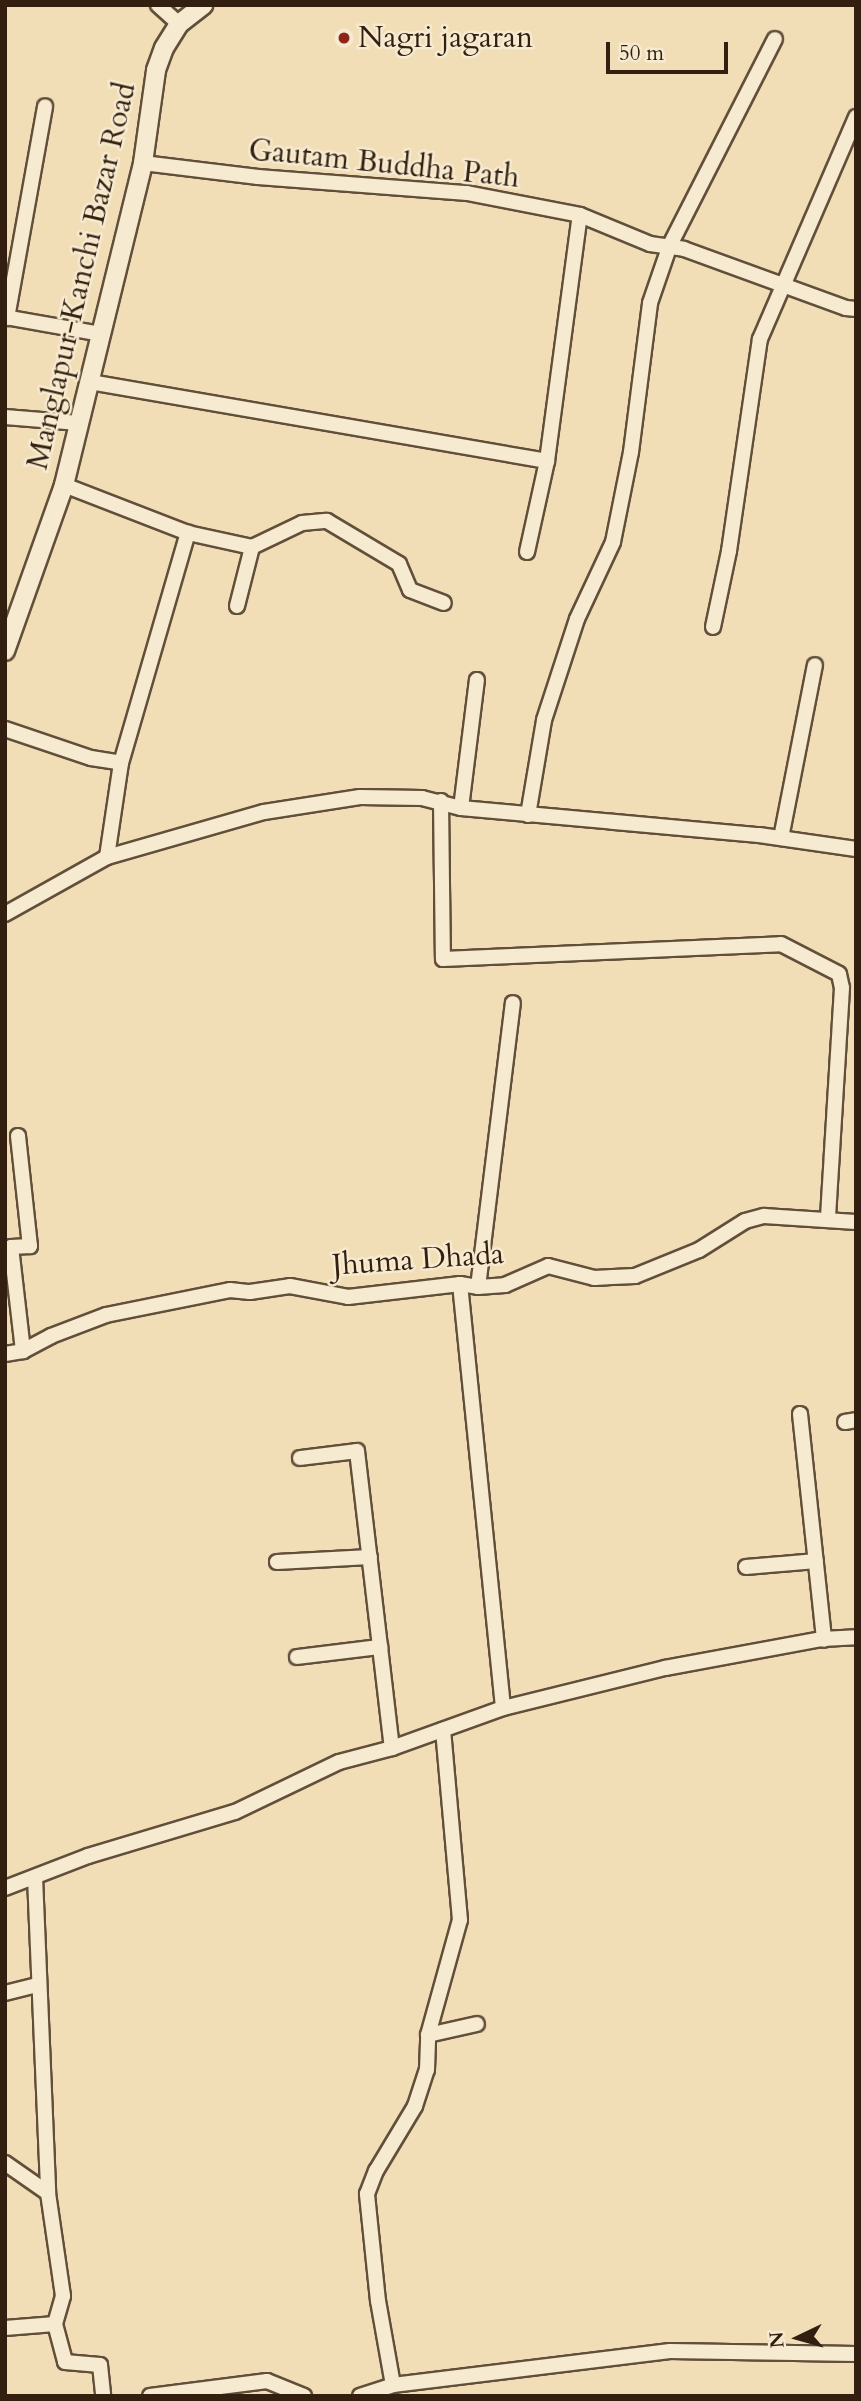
<!DOCTYPE html>
<html>
<head>
<meta charset="utf-8">
<style>
	body { margin:0 }
	#map { position:relative; width:861px; height:2401px; overflow:hidden; background:#f1deb7; font-family:Cardo,serif }
	div>[style] { position:absolute }
	.roads { filter:drop-shadow(2px 0 #624f3a) drop-shadow(-2px 0 #624f3a) drop-shadow(0 2px #624f3a) drop-shadow(0 -2px #624f3a) }
	.minor>* { height:14px; margin:-7px; padding:0 7px; transform-origin:7px; border-radius:7px; background:#f6ead0 }
	.tertiary>* { height:18px; margin:-9px; padding:0 9px; transform-origin:9px; border-radius:9px; background:#f6ead0 }
	.dots>* { width:19px; height:19px; translate:-50% -50%; box-sizing:border-box; border:4px solid #f6ead0; border-radius:50% }
	span { translate:-50% -50%; white-space:nowrap; text-align:center; line-height:1.15; -webkit-text-stroke:5px #f6ead0; paint-order:stroke }
	.poi-label { font-size:30px; color:#321f10 }
	.left { translate:0 -50%; text-align:left }
	.street-label { font-size:30px; color:#321f10 }
	.frame { position:absolute; inset:0; border:7px solid #321f10; pointer-events:none }
	.north { position:absolute; left:763px; top:2303px; width:70px; height:70px; -webkit-text-stroke:5px #f6ead0; paint-order:stroke; rotate:265deg; font-size:19px; font-weight:700; line-height:28px; text-align:center; color:#321f10 }
	.north::after { content:''; display:block; margin:auto; width:24px; height:32px; background:#321f10; clip-path:polygon(50% 0,100% 100%,50% 72%,0 100%) }
	.scale { position:absolute; left:606px; top:42px; width:122px; height:32px; box-sizing:border-box; border:4px solid #321f10; border-top:0; padding-left:9px; font-size:21px; line-height:24px; white-space:nowrap; color:#321f10; -webkit-text-stroke:5px #f6ead0; paint-order:stroke }
</style>
</head>
<body>
<div id="map">
	<div class="roads">
		<div class="minor">
			<i style="left:158px;top:5px;width:28px;rotate:42deg"></i>
			<i style="left:143px;top:163px;width:116px;rotate:6.9deg"></i>
			<i style="left:258px;top:177px;width:210px;rotate:4.4deg"></i>
			<i style="left:467px;top:193px;width:115px;rotate:11deg"></i>
			<i style="left:580px;top:215px;width:76px;rotate:22.5deg"></i>
			<i style="left:650px;top:244px;width:34px;rotate:8deg"></i>
			<i style="left:684px;top:249px;width:172px;rotate:20deg"></i>
			<i style="left:846px;top:308px;width:10px;rotate:6deg"></i>
			<i style="left:5px;top:317px;width:97px;rotate:10deg"></i>
			<i style="left:7px;top:318px;width:215px;rotate:-79.8deg"></i>
			<i style="left:90px;top:382px;width:464px;rotate:9.8deg"></i>
			<i style="left:5px;top:417px;width:74px;rotate:4.6deg"></i>
			<i style="left:64px;top:485px;width:133px;rotate:21.2deg"></i>
			<i style="left:188px;top:533px;width:66px;rotate:12.3deg"></i>
			<i style="left:252px;top:547px;width:55px;rotate:-25.6deg"></i>
			<i style="left:302px;top:523px;width:25px;rotate:-5deg"></i>
			<i style="left:327px;top:521px;width:84px;rotate:30.8deg"></i>
			<i style="left:399px;top:564px;width:28px;rotate:67deg"></i>
			<i style="left:410px;top:590px;width:36px;rotate:21deg"></i>
			<i style="left:527px;top:552px;width:93px;rotate:-77.6deg"></i>
			<i style="left:547px;top:461px;width:248px;rotate:-82.4deg"></i>
			<i style="left:237px;top:606px;width:61px;rotate:-75.7deg"></i>
			<i style="left:713px;top:627px;width:78px;rotate:-78.1deg"></i>
			<i style="left:729px;top:551px;width:214px;rotate:-81.7deg"></i>
			<i style="left:760px;top:339px;width:242px;rotate:-66.6deg"></i>
			<i style="left:5px;top:729px;width:91px;rotate:18.6deg"></i>
			<i style="left:91px;top:758px;width:30px;rotate:9deg"></i>
			<i style="left:121px;top:763px;width:95px;rotate:98.5deg"></i>
			<i style="left:121px;top:763px;width:240px;rotate:-73.8deg"></i>
			<i style="left:441px;top:801px;width:158px;rotate:89.3deg"></i>
			<i style="left:443px;top:959px;width:338px;rotate:-2.5deg"></i>
			<i style="left:781px;top:944px;width:65px;rotate:27.3deg"></i>
			<i style="left:839px;top:974px;width:14px;rotate:78deg"></i>
			<i style="left:842px;top:988px;width:232px;rotate:93.5deg"></i>
			<i style="left:461px;top:808px;width:129px;rotate:-82.9deg"></i>
			<i style="left:528px;top:815px;width:96px;rotate:-80.4deg"></i>
			<i style="left:544px;top:720px;width:106px;rotate:-71.9deg"></i>
			<i style="left:577px;top:619px;width:85px;rotate:-64.9deg"></i>
			<i style="left:613px;top:542px;width:92px;rotate:-78.7deg"></i>
			<i style="left:631px;top:452px;width:150px;rotate:-82.7deg"></i>
			<i style="left:650px;top:303px;width:61px;rotate:-71deg"></i>
			<i style="left:670px;top:245px;width:231px;rotate:-63deg"></i>
			<i style="left:781px;top:838px;width:176px;rotate:-78.9deg"></i>
			<i style="left:5px;top:914px;width:117px;rotate:-29.2deg"></i>
			<i style="left:107px;top:857px;width:163px;rotate:-16deg"></i>
			<i style="left:264px;top:812px;width:97px;rotate:-8.9deg"></i>
			<i style="left:360px;top:797px;width:62px;rotate:0.9deg"></i>
			<i style="left:422px;top:798px;width:40px;rotate:14.4deg"></i>
			<i style="left:461px;top:808px;width:299px;rotate:5.2deg"></i>
			<i style="left:759px;top:835px;width:98px;rotate:8.2deg"></i>
			<i style="left:18px;top:1136px;width:111px;rotate:83.8deg"></i>
			<i style="left:30px;top:1246px;width:19px;rotate:177deg"></i>
			<i style="left:11px;top:1247px;width:105px;rotate:83.4deg"></i>
			<i style="left:460px;top:1284px;width:426px;rotate:84.2deg"></i>
			<i style="left:478px;top:1287px;width:286px;rotate:-83deg"></i>
			<i style="left:5px;top:1354px;width:18px;rotate:-9deg"></i>
			<i style="left:23px;top:1351px;width:32px;rotate:-28deg"></i>
			<i style="left:51px;top:1336px;width:59px;rotate:-20.9deg"></i>
			<i style="left:106px;top:1315px;width:126px;rotate:-11.4deg"></i>
			<i style="left:230px;top:1290px;width:20px;rotate:6deg"></i>
			<i style="left:250px;top:1292px;width:40px;rotate:-8.5deg"></i>
			<i style="left:290px;top:1286px;width:59px;rotate:10.7deg"></i>
			<i style="left:348px;top:1297px;width:113px;rotate:-6.6deg"></i>
			<i style="left:460px;top:1284px;width:18px;rotate:9deg"></i>
			<i style="left:478px;top:1287px;width:27px;rotate:-4deg"></i>
			<i style="left:505px;top:1285px;width:47px;rotate:-23.8deg"></i>
			<i style="left:548px;top:1266px;width:48px;rotate:14.6deg"></i>
			<i style="left:594px;top:1278px;width:41px;rotate:-2.8deg"></i>
			<i style="left:635px;top:1276px;width:69px;rotate:-22.1deg"></i>
			<i style="left:699px;top:1250px;width:54px;rotate:-32.2deg"></i>
			<i style="left:745px;top:1221px;width:20px;rotate:-15deg"></i>
			<i style="left:764px;top:1216px;width:92px;rotate:3.7deg"></i>
			<i style="left:800px;top:1414px;width:227px;rotate:83.9deg"></i>
			<i style="left:845px;top:1422px;width:11px;rotate:-10deg"></i>
			<i style="left:300px;top:1458px;width:57px;rotate:-7deg"></i>
			<i style="left:357px;top:1451px;width:299px;rotate:83.3deg"></i>
			<i style="left:277px;top:1562px;width:93px;rotate:-3.1deg"></i>
			<i style="left:746px;top:1567px;width:70px;rotate:-4.9deg"></i>
			<i style="left:297px;top:1657px;width:84px;rotate:-6.9deg"></i>
			<i style="left:35px;top:1877px;width:316px;rotate:87.6deg"></i>
			<i style="left:48px;top:2193px;width:104px;rotate:81.7deg"></i>
			<i style="left:63px;top:2296px;width:29px;rotate:106deg"></i>
			<i style="left:55px;top:2324px;width:39px;rotate:75deg"></i>
			<i style="left:65px;top:2362px;width:35px;rotate:5deg"></i>
			<i style="left:100px;top:2365px;width:31px;rotate:84deg"></i>
			<i style="left:5px;top:1888px;width:89px;rotate:-21.1deg"></i>
			<i style="left:88px;top:1856px;width:153px;rotate:-16.7deg"></i>
			<i style="left:235px;top:1812px;width:115px;rotate:-25.7deg"></i>
			<i style="left:339px;top:1762px;width:55px;rotate:-14.8deg"></i>
			<i style="left:392px;top:1748px;width:118px;rotate:-19.8deg"></i>
			<i style="left:503px;top:1708px;width:167px;rotate:-13.9deg"></i>
			<i style="left:665px;top:1668px;width:160px;rotate:-10.5deg"></i>
			<i style="left:822px;top:1639px;width:34px;rotate:-3deg"></i>
			<i style="left:5px;top:1993px;width:34px;rotate:-14deg"></i>
			<i style="left:428px;top:2035px;width:50px;rotate:-12.7deg"></i>
			<i style="left:5px;top:2163px;width:52px;rotate:34.9deg"></i>
			<i style="left:5px;top:2328px;width:50px;rotate:-4.6deg"></i>
			<i style="left:393px;top:2385px;width:85px;rotate:-100.1deg"></i>
			<i style="left:378px;top:2301px;width:108px;rotate:-95.9deg"></i>
			<i style="left:367px;top:2194px;width:25px;rotate:-69deg"></i>
			<i style="left:376px;top:2171px;width:76px;rotate:-59deg"></i>
			<i style="left:415px;top:2106px;width:38px;rotate:-72deg"></i>
			<i style="left:427px;top:2070px;width:35px;rotate:-88deg"></i>
			<i style="left:428px;top:2035px;width:119px;rotate:-74.5deg"></i>
			<i style="left:460px;top:1920px;width:191px;rotate:-95.1deg"></i>
			<i style="left:150px;top:2396px;width:118px;rotate:-7.3deg"></i>
			<i style="left:267px;top:2381px;width:40px;rotate:22deg"></i>
			<i style="left:360px;top:2396px;width:35px;rotate:-18deg"></i>
			<i style="left:393px;top:2385px;width:279px;rotate:-7deg"></i>
			<i style="left:670px;top:2351px;width:186px;rotate:0.9deg"></i>
		</div>
		<div class="tertiary">
			<i style="left:5px;top:651px;width:176px;rotate:-70.4deg"></i>
			<i style="left:64px;top:485px;width:332px;rotate:-76.2deg"></i>
			<i style="left:143px;top:163px;width:94px;rotate:-82deg"></i>
			<i style="left:156px;top:70px;width:23px;rotate:-70deg"></i>
			<i style="left:164px;top:48px;width:28px;rotate:-58deg"></i>
			<i style="left:179px;top:24px;width:31px;rotate:-38deg"></i>
		</div>
	</div>
	<div class="dots">
		<i style="left:344px;top:38px;background:#8f2418"></i>
	</div>
	<div class="poi-label">
		<span class="left" style="left:358px;top:38px">Nagri jagaran</span>
	</div>
	<div class="street-label">
		<span style="left:384px;top:164px;rotate:6deg">Gautam Buddha Path</span>
		<span style="left:82px;top:276px;rotate:-77deg">Manglapur-Kanchi Bazar Road</span>
		<span style="left:418px;top:1260px;rotate:-4deg">Jhuma Dhada</span>
	</div>
	<div class="frame"></div>
	<div class="north">N</div>
	<div class="scale">50 m</div>
</div>
</body>
</html>
